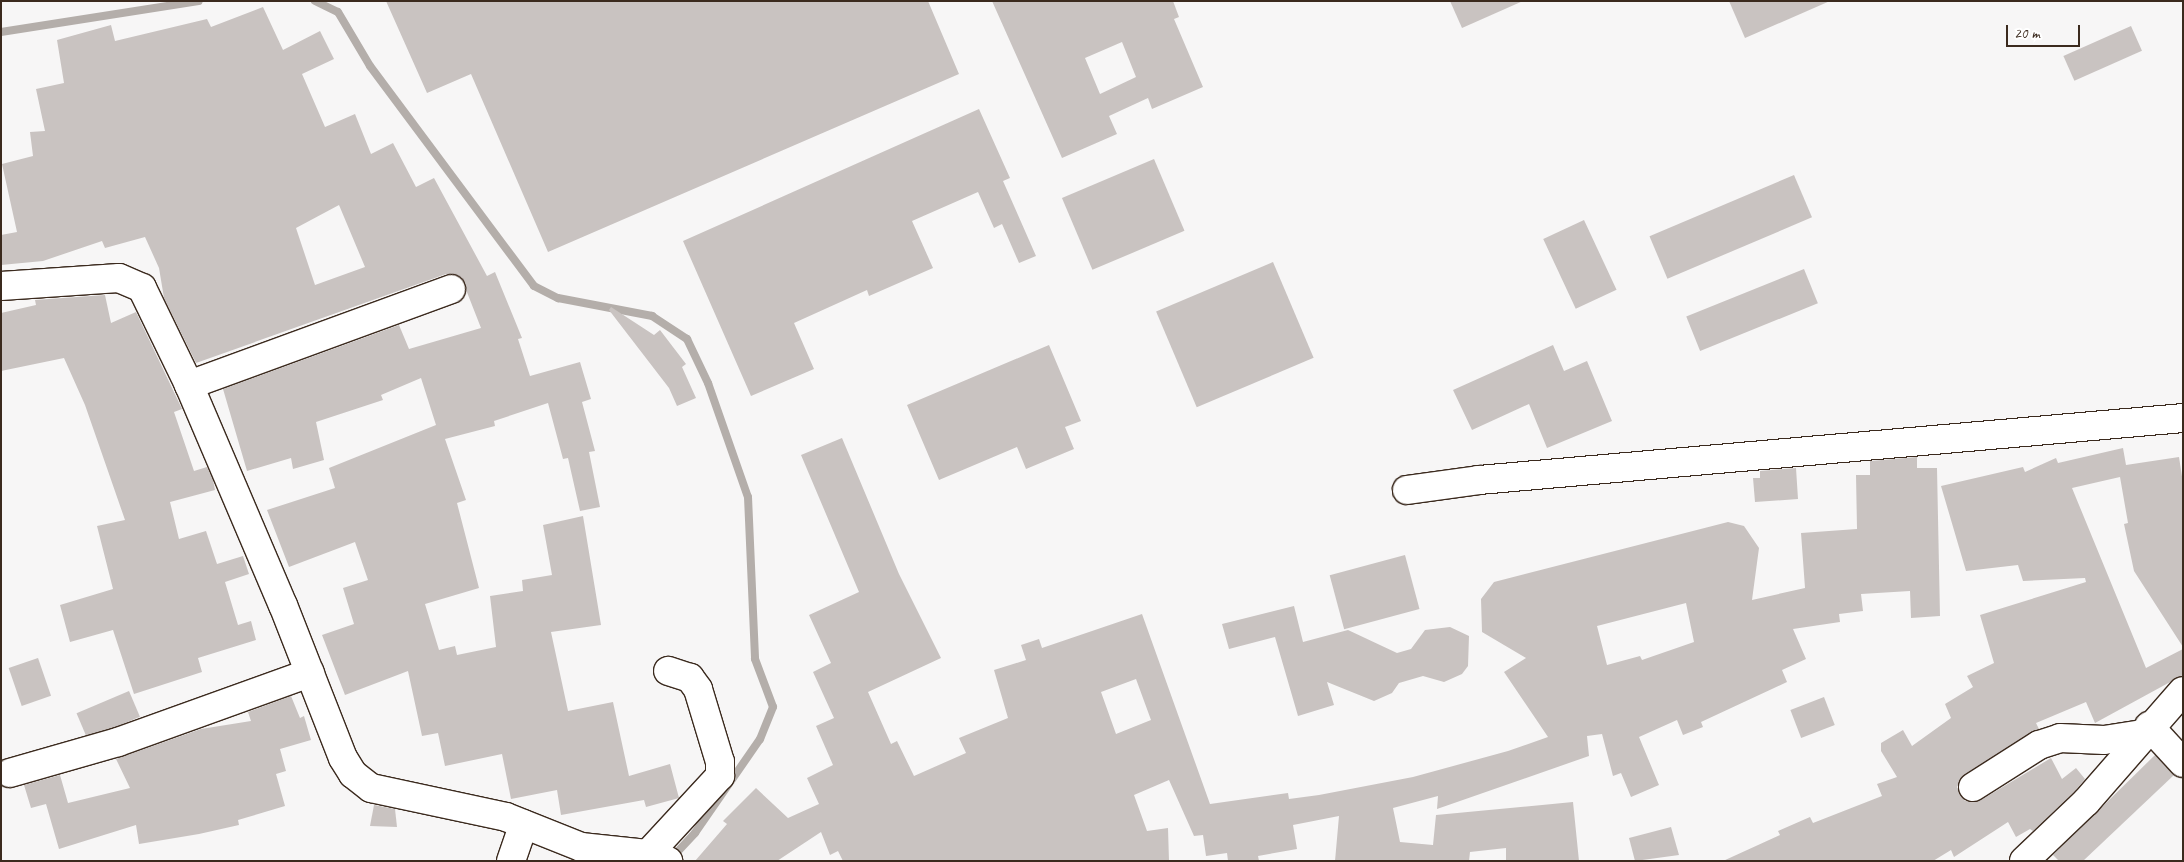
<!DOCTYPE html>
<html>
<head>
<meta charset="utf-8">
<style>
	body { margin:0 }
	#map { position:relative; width:2184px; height:862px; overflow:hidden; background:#f7f6f6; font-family:Caveat,sans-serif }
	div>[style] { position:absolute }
	.stream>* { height:8px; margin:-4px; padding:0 4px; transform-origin:4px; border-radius:4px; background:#b4aeaa }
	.building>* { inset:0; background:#c9c3c1; transform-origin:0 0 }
	.roads { filter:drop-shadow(1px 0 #3b2a1e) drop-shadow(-1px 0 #3b2a1e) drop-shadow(0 1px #3b2a1e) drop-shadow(0 -1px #3b2a1e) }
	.minor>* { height:28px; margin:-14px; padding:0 14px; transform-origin:14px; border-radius:14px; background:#fff }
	span { translate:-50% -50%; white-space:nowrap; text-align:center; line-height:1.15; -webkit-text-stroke:4px #fff; paint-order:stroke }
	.frame { position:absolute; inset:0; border:2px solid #3b2a1e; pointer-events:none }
	.scale { position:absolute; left:2006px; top:25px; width:74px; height:22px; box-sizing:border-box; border:2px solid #3b2a1e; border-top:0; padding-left:6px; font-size:15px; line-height:18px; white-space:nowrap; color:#3b2a1e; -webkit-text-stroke:4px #fff; paint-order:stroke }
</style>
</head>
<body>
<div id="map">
	<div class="stream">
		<i style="left:315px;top:1px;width:25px;rotate:26deg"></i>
		<i style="left:338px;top:12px;width:63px;rotate:59.3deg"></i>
		<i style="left:370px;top:66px;width:274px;rotate:53.3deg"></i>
		<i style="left:534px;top:286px;width:27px;rotate:27deg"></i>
		<i style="left:558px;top:298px;width:96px;rotate:10.8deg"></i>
		<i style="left:652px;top:316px;width:42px;rotate:33.3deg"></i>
		<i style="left:687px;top:339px;width:49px;rotate:64.5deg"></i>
		<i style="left:708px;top:383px;width:121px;rotate:70.7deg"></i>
		<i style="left:748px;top:497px;width:162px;rotate:87.5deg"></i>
		<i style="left:755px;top:659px;width:51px;rotate:69.4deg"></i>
		<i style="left:773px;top:707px;width:35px;rotate:112deg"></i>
		<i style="left:760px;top:739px;width:114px;rotate:124.7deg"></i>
		<i style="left:695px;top:833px;width:34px;rotate:133deg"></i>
		<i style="left:1px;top:32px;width:200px;rotate:-8.9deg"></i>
	</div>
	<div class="building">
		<i style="clip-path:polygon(386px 1px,928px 1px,959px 74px,548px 252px,471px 74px,427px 93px)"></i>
		<i style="clip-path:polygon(evenodd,992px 1px,1173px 1px,1179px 17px,1174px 19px,1203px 87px,1152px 109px,1148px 98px,1109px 116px,1117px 134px,1062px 158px,992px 1px,1122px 42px,1136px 77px,1100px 94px,1085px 58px,1122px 42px)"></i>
		<i style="clip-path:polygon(1450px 1px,1523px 1px,1462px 28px)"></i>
		<i style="clip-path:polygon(1729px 1px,1830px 1px,1745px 38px)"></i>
		<i style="clip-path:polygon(evenodd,263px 7px,283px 50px,320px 31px,334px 59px,302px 74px,325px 127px,355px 114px,371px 154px,393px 143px,416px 187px,434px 178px,487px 276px,495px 272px,522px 338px,518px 339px,530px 376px,580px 362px,591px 399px,582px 402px,595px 451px,589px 452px,600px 507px,580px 511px,568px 458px,563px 459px,548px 403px,494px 421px,495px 426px,445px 439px,466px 500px,457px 503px,479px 588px,425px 604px,439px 650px,455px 646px,457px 655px,496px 647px,490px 596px,523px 591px,522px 580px,552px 575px,543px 525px,583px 516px,601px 625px,551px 632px,568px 711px,613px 702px,629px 776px,670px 764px,679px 798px,646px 807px,644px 800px,561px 815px,557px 790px,511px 799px,502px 754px,445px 766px,438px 733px,422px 736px,408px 671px,345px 695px,322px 635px,354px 624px,343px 588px,368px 580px,355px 542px,289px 567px,267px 510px,335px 488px,329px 468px,436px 425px,421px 378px,381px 395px,383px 400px,316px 422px,324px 460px,293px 469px,291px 458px,247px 471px,223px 389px,399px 325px,409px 349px,481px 328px,461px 277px,446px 274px,196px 363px,164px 298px,159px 268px,145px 237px,105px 248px,102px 241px,43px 261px,1px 265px,1px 235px,17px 232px,2px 164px,33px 156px,30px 132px,45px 131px,36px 89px,64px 83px,57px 40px,111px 25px,115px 41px,207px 19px,211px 27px,263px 7px,339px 205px,365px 267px,315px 285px,296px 228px,339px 205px)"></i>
		<i style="left:2131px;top:26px;width:27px;height:74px;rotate:66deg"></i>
		<i style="clip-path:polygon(979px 109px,1010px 178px,1003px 181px,1036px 256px,1019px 263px,1002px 224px,994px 228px,978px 192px,912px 221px,933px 268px,869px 296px,867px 290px,794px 323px,814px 369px,751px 396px,683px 241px)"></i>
		<i style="left:1154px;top:159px;width:78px;height:100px;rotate:67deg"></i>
		<i style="left:1794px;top:175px;width:46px;height:157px;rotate:67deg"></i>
		<i style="left:1584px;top:220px;width:77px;height:45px;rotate:65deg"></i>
		<i style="left:1273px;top:262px;width:104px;height:127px;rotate:67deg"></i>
		<i style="left:1804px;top:269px;width:37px;height:127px;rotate:68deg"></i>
		<i style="clip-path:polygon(105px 295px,111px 323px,136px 312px,182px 409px,174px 412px,194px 471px,207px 467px,213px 480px,215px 490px,170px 502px,179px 539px,206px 531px,217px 564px,243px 556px,249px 574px,225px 582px,238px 625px,251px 621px,256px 640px,198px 658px,202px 672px,134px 694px,113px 630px,70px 642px,60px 605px,113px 589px,97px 526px,125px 520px,85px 405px,64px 358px,1px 371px,1px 313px,36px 305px,35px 300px)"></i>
		<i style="clip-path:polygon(611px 307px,654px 335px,660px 330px,686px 364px,682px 367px,696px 398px,677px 406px,669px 388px,609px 310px)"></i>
		<i style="clip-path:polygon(1049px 345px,1081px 421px,1065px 427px,1074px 449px,1026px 469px,1017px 447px,939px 480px,907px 405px)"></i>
		<i style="clip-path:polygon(1553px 345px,1564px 371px,1587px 361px,1612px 421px,1547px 448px,1529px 404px,1472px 430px,1453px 390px)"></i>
		<i style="clip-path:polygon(evenodd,842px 438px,899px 574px,941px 658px,868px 692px,891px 744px,897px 741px,914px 776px,966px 753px,959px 738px,1008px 718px,994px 670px,1026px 660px,1021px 645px,1039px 639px,1042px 648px,1142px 614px,1210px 804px,1288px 793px,1289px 799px,1319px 795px,1413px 777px,1508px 751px,1548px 737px,1504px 672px,1526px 658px,1482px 632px,1481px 599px,1494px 582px,1728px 522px,1744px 526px,1759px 548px,1752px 600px,1805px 588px,1801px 533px,1857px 529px,1856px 475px,1870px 475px,1870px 461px,1917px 457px,1917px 468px,1937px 468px,1940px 616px,1911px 618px,1910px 591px,1861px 594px,1863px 611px,1839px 614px,1840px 622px,1793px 629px,1806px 659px,1782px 670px,1787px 682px,1701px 722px,1703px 727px,1683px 735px,1677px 720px,1639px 737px,1659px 785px,1631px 797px,1621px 773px,1613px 776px,1602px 734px,1587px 736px,1589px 756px,1437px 809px,1438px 796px,1393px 808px,1400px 842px,1433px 845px,1436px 815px,1573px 802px,1579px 861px,1506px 861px,1506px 848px,1470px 852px,1469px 861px,1335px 861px,1339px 816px,1293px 825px,1297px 849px,1258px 856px,1259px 861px,1228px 861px,1227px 853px,1206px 856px,1203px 835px,1194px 836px,1169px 780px,1134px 795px,1147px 831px,1168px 828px,1169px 861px,843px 861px,838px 851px,830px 855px,821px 832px,777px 861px,695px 861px,727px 824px,723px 821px,756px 788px,788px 818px,819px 804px,807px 778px,833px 765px,816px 726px,834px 718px,813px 672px,831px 663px,809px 615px,859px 592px,801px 455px,842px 438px,1686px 603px,1694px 642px,1642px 660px,1640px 656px,1607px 665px,1597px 626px,1686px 603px,842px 438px,1136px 679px,1151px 720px,1116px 734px,1101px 692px,1136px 679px)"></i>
		<i style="clip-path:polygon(2123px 448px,2126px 465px,2179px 457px,2183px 483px,2183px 647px,2134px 571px,2124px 524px,2128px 523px,2120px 477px,2072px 488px,2146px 668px,2183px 649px,2183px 675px,2095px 723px,2086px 702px,2036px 723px,2039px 729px,1965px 774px,1957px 787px,1965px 801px,1981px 800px,2051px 758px,2062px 779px,2076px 768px,2085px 779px,2075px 791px,2033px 831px,2030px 829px,2016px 837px,2008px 822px,1954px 857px,1951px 850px,1933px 861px,1723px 861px,1780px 835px,1778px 831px,1810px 817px,1813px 823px,1882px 796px,1877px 784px,1897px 777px,1881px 751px,1881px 743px,1903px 730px,1912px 746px,1951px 718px,1945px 704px,1973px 687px,1967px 676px,1994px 663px,1980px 615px,2086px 582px,2085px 578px,2023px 581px,2018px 565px,1966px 571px,1941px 486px,2023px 467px,2025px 472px,2056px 458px,2058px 463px)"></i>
		<i style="clip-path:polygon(1796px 468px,1798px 499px,1755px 502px,1753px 478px,1760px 478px,1760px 471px)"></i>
		<i style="left:1405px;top:555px;width:56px;height:78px;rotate:75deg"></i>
		<i style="clip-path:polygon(1294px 606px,1303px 642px,1348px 630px,1397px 653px,1411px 649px,1425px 630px,1450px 627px,1469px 636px,1468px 666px,1462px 674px,1444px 682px,1423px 676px,1399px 683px,1392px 693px,1374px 701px,1327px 682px,1334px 705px,1298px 716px,1275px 637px,1229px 649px,1222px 624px)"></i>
		<i style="left:38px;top:658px;width:40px;height:31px;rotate:71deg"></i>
		<i style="left:129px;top:691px;width:28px;height:57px;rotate:67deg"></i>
		<i style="clip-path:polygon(291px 696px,300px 718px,304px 716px,311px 740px,280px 749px,286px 771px,276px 774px,285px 806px,238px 820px,239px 825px,199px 834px,139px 844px,136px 825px,59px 849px,46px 804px,31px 808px,24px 785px,60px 775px,68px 803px,130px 788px,116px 759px,201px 729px,251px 721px,248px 712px)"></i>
		<i style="left:1824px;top:697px;width:30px;height:36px;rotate:69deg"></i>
		<i style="clip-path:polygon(2155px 755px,2174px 775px,2083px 861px,2059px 861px,2053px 855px)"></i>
		<i style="clip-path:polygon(374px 805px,395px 809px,397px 827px,370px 826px)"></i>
		<i style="clip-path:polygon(1671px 827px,1679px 855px,1635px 861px,1629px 838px)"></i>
	</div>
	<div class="roads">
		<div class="minor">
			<i style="left:1px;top:286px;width:118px;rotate:-3.9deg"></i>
			<i style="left:119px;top:278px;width:25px;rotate:23deg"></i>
			<i style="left:142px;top:288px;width:108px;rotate:64.1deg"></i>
			<i style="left:189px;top:385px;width:239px;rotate:66.9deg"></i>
			<i style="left:283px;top:605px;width:164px;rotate:68.6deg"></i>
			<i style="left:343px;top:758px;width:19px;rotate:58deg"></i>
			<i style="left:353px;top:774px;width:23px;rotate:38deg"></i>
			<i style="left:371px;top:788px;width:138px;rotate:12.1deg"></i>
			<i style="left:506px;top:817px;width:81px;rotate:21.8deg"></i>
			<i style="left:581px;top:847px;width:76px;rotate:6deg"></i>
			<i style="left:657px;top:855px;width:13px;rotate:29deg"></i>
			<i style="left:189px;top:385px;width:279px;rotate:-20.1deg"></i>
			<i style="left:1407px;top:490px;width:73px;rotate:-7.9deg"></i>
			<i style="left:1479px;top:480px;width:707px;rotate:-5.03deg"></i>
			<i style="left:2149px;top:726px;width:50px;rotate:47.4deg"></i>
			<i style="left:10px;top:773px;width:112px;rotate:-16deg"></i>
			<i style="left:118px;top:742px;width:204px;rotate:-19.8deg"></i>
			<i style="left:1973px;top:787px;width:78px;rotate:-32.5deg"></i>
			<i style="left:2039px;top:745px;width:22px;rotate:-18deg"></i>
			<i style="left:2060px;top:738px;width:44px;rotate:2.6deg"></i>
			<i style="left:2104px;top:740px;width:37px;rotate:-9deg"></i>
			<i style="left:647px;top:855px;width:108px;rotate:-47.3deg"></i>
			<i style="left:720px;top:776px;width:14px;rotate:-90deg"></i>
			<i style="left:720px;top:762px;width:76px;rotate:-106.8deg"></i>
			<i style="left:698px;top:689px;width:14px;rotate:-126deg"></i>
			<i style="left:690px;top:678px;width:23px;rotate:-162deg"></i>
			<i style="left:511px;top:861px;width:39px;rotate:-71deg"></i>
			<i style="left:2024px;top:861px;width:86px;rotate:-43.6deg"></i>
			<i style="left:2086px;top:802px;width:147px;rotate:-48.9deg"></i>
		</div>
	</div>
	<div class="frame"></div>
	<div class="scale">20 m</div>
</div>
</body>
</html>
